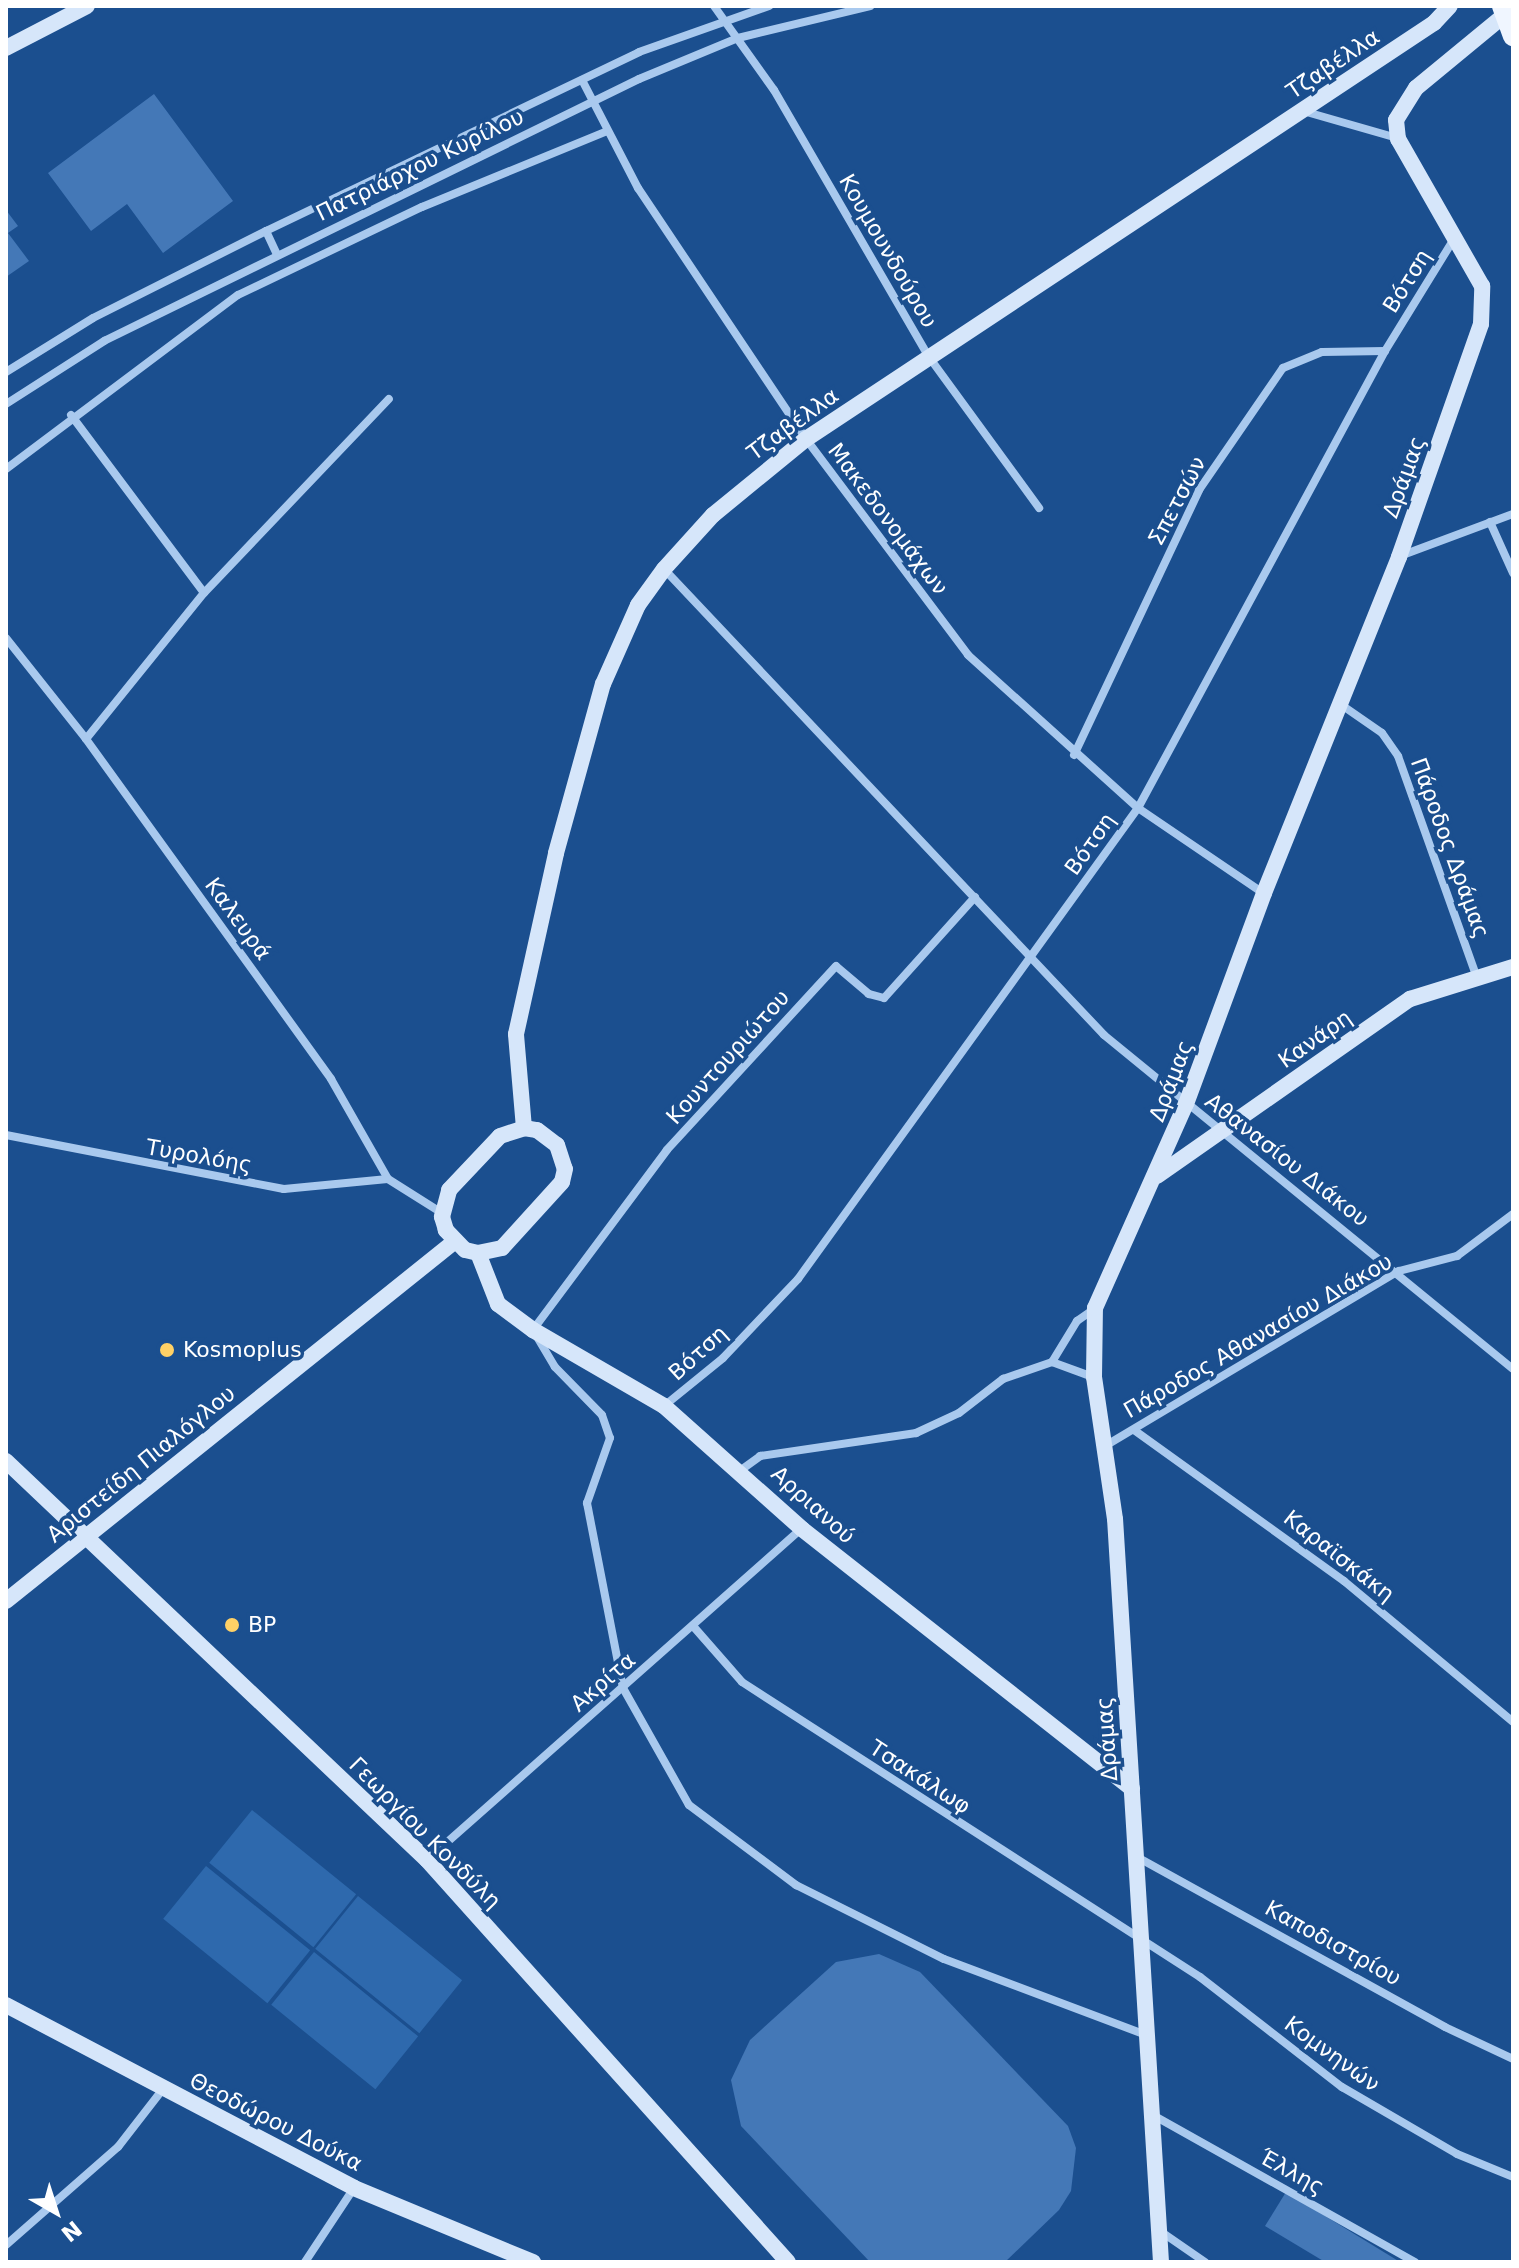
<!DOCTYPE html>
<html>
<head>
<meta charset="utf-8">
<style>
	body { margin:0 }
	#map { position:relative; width:1519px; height:2268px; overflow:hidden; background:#1b4f8f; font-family:"DejaVu Sans",sans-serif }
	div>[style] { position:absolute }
	.green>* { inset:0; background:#2e69ad; transform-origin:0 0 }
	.building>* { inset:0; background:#4478b7 }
	.street>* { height:8px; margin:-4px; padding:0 4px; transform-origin:4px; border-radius:4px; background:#a9c9ee }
	.secondary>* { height:16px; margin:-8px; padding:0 8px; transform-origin:8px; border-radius:8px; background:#d6e6fa }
	.primary>* { height:20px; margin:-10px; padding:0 10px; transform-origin:10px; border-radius:10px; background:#f0f6ff }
	.dots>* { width:22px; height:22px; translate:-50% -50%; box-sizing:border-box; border:4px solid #1b4f8f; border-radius:50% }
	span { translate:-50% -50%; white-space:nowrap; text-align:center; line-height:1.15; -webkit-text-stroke:7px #1b4f8f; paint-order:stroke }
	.street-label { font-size:22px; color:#fff }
	.poi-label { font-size:22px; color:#fff }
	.left { translate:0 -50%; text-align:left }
	.frame { position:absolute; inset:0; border:8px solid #fff; pointer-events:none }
	.north { position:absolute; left:16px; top:2172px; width:80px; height:80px; -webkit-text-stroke:6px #1b4f8f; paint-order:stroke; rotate:141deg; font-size:22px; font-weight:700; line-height:32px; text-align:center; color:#fff }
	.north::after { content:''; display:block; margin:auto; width:28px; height:36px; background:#fff; clip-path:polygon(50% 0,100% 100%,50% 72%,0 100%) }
</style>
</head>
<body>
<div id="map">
	<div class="green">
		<i style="left:252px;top:1810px;width:134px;height:68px;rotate:39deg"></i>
		<i style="left:206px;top:1866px;width:134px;height:68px;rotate:39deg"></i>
		<i style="left:358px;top:1896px;width:134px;height:68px;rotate:39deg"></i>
		<i style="left:314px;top:1952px;width:134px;height:68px;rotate:39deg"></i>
	</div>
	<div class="building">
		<i style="clip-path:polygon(154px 94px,233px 201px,163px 253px,127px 204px,91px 231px,48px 173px)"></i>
		<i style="clip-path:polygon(6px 210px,18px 226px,8px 233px,29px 261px,6px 277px)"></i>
		<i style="clip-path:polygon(879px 1954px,920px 1972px,1068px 2126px,1076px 2148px,1071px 2191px,1059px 2210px,1005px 2262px,870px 2262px,741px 2126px,731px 2080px,750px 2040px,836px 1962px)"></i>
		<i style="clip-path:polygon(1286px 2192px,1400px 2262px,1325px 2262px,1265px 2226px)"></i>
	</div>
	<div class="street">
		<i style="left:714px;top:6px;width:103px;rotate:54.5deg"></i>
		<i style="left:774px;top:90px;width:309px;rotate:59.9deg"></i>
		<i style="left:929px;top:357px;width:187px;rotate:53.9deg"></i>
		<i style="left:582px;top:80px;width:122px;rotate:62.6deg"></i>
		<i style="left:638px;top:188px;width:302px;rotate:56.2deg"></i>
		<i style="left:806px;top:439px;width:270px;rotate:53.1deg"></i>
		<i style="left:968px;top:655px;width:229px;rotate:42deg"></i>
		<i style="left:1138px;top:808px;width:151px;rotate:34.2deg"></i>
		<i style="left:1303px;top:111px;width:98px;rotate:16deg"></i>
		<i style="left:266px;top:231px;width:26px;rotate:65deg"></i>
		<i style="left:6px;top:372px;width:102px;rotate:-31.8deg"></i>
		<i style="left:93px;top:318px;width:194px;rotate:-26.7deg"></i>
		<i style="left:266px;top:231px;width:414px;rotate:-25.6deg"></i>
		<i style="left:639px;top:52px;width:138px;rotate:-19.5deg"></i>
		<i style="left:6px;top:404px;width:117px;rotate:-32.7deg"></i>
		<i style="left:104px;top:341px;width:596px;rotate:-26.09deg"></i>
		<i style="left:639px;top:79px;width:107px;rotate:-22.5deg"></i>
		<i style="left:738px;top:38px;width:136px;rotate:-13.6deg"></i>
		<i style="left:71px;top:415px;width:222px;rotate:53.2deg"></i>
		<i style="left:6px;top:469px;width:290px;rotate:-36.9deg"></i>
		<i style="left:238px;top:295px;width:204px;rotate:-25.6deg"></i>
		<i style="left:422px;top:207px;width:200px;rotate:-22.3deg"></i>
		<i style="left:1490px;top:522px;width:56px;rotate:65.7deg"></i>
		<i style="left:1400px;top:556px;width:121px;rotate:-20.4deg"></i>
		<i style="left:664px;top:569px;width:641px;rotate:46.64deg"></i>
		<i style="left:1104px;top:1035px;width:528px;rotate:39.24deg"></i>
		<i style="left:6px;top:638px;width:129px;rotate:51.6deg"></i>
		<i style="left:86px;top:739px;width:419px;rotate:54.2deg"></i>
		<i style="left:331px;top:1079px;width:115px;rotate:60.3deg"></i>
		<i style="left:388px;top:1179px;width:64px;rotate:32.2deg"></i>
		<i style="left:1343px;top:706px;width:47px;rotate:34.7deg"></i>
		<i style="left:1382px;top:733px;width:28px;rotate:55deg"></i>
		<i style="left:1398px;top:756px;width:236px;rotate:70.4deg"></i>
		<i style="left:86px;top:739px;width:188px;rotate:-51.1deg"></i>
		<i style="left:204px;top:593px;width:268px;rotate:-46.4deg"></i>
		<i style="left:1074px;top:755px;width:293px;rotate:-64.7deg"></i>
		<i style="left:1199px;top:490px;width:148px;rotate:-55.5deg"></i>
		<i style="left:1283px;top:368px;width:42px;rotate:-22.3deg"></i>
		<i style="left:1322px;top:352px;width:63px;rotate:-0.9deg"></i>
		<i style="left:975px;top:897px;width:136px;rotate:132deg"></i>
		<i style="left:884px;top:998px;width:16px;rotate:-165deg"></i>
		<i style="left:869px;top:994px;width:43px;rotate:-139.7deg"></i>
		<i style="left:836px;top:966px;width:250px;rotate:132.6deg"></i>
		<i style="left:667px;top:1150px;width:224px;rotate:126.7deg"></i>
		<i style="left:533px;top:1330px;width:43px;rotate:59.3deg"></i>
		<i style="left:555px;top:1367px;width:67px;rotate:45.6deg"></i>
		<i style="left:602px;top:1415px;width:24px;rotate:71deg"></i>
		<i style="left:610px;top:1438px;width:69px;rotate:109.5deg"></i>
		<i style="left:587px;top:1503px;width:188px;rotate:79deg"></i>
		<i style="left:623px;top:1688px;width:134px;rotate:60.6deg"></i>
		<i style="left:689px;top:1805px;width:134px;rotate:36.8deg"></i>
		<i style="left:796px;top:1885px;width:165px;rotate:26.6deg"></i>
		<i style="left:944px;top:1959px;width:216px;rotate:20.6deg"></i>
		<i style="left:6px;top:1135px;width:283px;rotate:11deg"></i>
		<i style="left:284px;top:1189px;width:104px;rotate:-5.5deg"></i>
		<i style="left:1052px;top:1362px;width:48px;rotate:-58.6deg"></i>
		<i style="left:1077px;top:1321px;width:21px;rotate:-35deg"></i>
		<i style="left:664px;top:1406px;width:76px;rotate:-39.1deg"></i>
		<i style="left:723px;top:1358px;width:109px;rotate:-46.5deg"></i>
		<i style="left:798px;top:1279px;width:581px;rotate:-54.18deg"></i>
		<i style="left:1138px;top:808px;width:519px;rotate:-61.61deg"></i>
		<i style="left:1385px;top:351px;width:132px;rotate:-58.4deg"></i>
		<i style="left:1134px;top:1430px;width:259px;rotate:35.7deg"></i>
		<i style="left:1344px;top:1581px;width:220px;rotate:39.8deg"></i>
		<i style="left:1105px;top:1446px;width:342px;rotate:-30.8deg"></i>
		<i style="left:1399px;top:1271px;width:60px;rotate:-14.5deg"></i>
		<i style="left:1457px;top:1256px;width:70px;rotate:-36.9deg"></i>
		<i style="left:741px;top:1470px;width:24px;rotate:-36deg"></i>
		<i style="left:760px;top:1456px;width:158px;rotate:-8.4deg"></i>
		<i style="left:916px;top:1433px;width:47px;rotate:-24.9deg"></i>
		<i style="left:959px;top:1413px;width:56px;rotate:-37.7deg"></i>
		<i style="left:1003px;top:1379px;width:52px;rotate:-19.1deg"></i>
		<i style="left:1052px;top:1362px;width:44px;rotate:20.1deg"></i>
		<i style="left:693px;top:1626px;width:74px;rotate:48.8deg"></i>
		<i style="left:742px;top:1682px;width:545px;rotate:32.79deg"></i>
		<i style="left:1200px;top:1977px;width:180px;rotate:37.8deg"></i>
		<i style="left:1342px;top:2087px;width:133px;rotate:30.2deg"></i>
		<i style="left:1457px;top:2154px;width:61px;rotate:22.3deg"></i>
		<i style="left:1137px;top:1857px;width:352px;rotate:28.9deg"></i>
		<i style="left:1445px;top:2027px;width:75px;rotate:25.2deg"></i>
		<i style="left:427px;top:1860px;width:499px;rotate:-41.5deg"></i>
		<i style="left:1151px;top:2114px;width:303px;rotate:29.3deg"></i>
		<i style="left:1160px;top:2231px;width:55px;rotate:34.6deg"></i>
		<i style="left:6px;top:2245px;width:149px;rotate:-41.2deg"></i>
		<i style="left:118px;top:2147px;width:73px;rotate:-52.2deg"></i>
		<i style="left:305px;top:2262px;width:89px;rotate:-56.5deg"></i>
	</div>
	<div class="secondary">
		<i style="left:6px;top:48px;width:91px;rotate:-27.4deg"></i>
		<i style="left:524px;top:1128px;width:94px;rotate:-94.9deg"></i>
		<i style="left:516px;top:1034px;width:185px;rotate:-77.5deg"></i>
		<i style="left:556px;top:853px;width:175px;rotate:-74.5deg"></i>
		<i style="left:603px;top:684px;width:86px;rotate:-66.1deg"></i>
		<i style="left:638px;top:605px;width:44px;rotate:-54.2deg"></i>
		<i style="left:664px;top:569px;width:73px;rotate:-47.8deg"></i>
		<i style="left:713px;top:515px;width:120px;rotate:-39.3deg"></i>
		<i style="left:806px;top:439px;width:753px;rotate:-33.52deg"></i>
		<i style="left:1434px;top:23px;width:23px;rotate:-47deg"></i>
		<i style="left:524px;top:1128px;width:13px;rotate:9deg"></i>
		<i style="left:537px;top:1130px;width:25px;rotate:37deg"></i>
		<i style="left:557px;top:1145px;width:25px;rotate:72deg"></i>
		<i style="left:565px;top:1169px;width:13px;rotate:103deg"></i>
		<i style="left:562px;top:1182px;width:89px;rotate:132.3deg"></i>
		<i style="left:502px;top:1248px;width:25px;rotate:168deg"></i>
		<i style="left:478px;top:1253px;width:13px;rotate:-167deg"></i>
		<i style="left:465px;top:1250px;width:28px;rotate:-134deg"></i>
		<i style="left:446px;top:1230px;width:14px;rotate:-107deg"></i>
		<i style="left:442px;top:1217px;width:28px;rotate:-75deg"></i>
		<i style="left:449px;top:1190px;width:74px;rotate:-46.6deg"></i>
		<i style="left:500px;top:1136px;width:25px;rotate:-18deg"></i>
		<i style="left:1157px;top:1176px;width:309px;rotate:-35deg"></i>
		<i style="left:1410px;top:999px;width:108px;rotate:-17.3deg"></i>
		<i style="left:478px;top:1253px;width:55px;rotate:68.6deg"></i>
		<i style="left:498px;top:1304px;width:44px;rotate:36.6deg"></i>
		<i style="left:533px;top:1330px;width:151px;rotate:30.1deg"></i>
		<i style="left:664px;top:1406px;width:185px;rotate:41.7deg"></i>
		<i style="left:802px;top:1529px;width:420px;rotate:38.2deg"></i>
		<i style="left:6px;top:1461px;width:580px;rotate:43.46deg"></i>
		<i style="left:427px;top:1860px;width:540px;rotate:48.08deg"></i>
		<i style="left:6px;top:1601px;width:574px;rotate:-38.71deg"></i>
		<i style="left:6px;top:2005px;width:393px;rotate:27.7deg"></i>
		<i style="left:354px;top:2188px;width:194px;rotate:22.5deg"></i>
		<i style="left:1161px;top:2262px;width:744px;rotate:-93.54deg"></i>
		<i style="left:1115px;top:1519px;width:144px;rotate:-98.4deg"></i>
		<i style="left:1094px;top:1377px;width:69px;rotate:-89.2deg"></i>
		<i style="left:1095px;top:1308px;width:223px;rotate:-66deg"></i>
		<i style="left:1186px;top:1104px;width:225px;rotate:-69.7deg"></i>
		<i style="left:1264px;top:893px;width:362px;rotate:-68.1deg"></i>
		<i style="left:1399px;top:557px;width:247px;rotate:-70.6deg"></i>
		<i style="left:1481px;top:324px;width:38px;rotate:-88deg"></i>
		<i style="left:1482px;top:286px;width:169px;rotate:-119.7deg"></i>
		<i style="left:1398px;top:139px;width:19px;rotate:-96deg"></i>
		<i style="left:1396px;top:120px;width:38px;rotate:-58deg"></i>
		<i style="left:1416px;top:88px;width:126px;rotate:-39.5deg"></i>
	</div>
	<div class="primary">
		<i style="left:1502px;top:6px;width:32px;rotate:70deg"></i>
	</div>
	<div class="dots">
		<i style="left:167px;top:1350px;background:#ffd166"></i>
		<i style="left:232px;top:1625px;background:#ffd166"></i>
	</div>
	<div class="street-label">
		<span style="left:1333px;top:64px;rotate:-34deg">Τζαβέλλα</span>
		<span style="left:420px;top:165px;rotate:-26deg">Πατριάρχου Κυρίλου</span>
		<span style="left:888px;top:251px;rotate:60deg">Κουμουνδούρου</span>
		<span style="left:1407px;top:281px;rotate:-58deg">Βότση</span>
		<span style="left:793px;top:424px;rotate:-36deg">Τζαβέλλα</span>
		<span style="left:1404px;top:477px;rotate:-70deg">Δράμας</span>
		<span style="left:1177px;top:501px;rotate:-62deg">Σπετσών</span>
		<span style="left:888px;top:519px;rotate:53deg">Μακεδονομάχων</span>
		<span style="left:1090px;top:844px;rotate:-55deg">Βότση</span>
		<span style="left:1450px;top:848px;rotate:70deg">Πάροδος Δράμας</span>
		<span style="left:238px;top:919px;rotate:54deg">Καλευρά</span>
		<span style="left:1315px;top:1039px;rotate:-35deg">Κανάρη</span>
		<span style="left:728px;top:1057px;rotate:-48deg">Κουντουριώτου</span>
		<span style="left:1171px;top:1081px;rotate:-69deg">Δράμας</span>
		<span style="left:199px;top:1156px;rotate:10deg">Τυρολόης</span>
		<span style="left:1287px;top:1160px;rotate:38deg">Αθανασίου Διάκου</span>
		<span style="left:1258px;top:1336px;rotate:-30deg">Πάροδος Αθανασίου Διάκου</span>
		<span style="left:698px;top:1353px;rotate:-42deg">Βότση</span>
		<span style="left:141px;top:1464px;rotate:-39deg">Αριστείδη Πιαλόγλου</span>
		<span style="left:813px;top:1505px;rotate:42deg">Αρριανού</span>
		<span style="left:1339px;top:1556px;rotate:38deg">Καραϊσκάκη</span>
		<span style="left:603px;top:1682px;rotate:-41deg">Ακρίτα</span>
		<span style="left:1107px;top:1739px;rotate:-94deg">Δράμας</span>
		<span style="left:920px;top:1777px;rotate:33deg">Τσακάλωφ</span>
		<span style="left:425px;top:1833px;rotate:45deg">Γεωργίου Κονδύλη</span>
		<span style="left:1333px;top:1943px;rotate:29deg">Καποδιστρίου</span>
		<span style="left:1332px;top:2054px;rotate:36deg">Κομνηνών</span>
		<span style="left:276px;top:2122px;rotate:27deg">Θεοδώρου Δούκα</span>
		<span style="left:1292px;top:2172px;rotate:29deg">Έλλης</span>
	</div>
	<div class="poi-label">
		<span class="left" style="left:183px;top:1350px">Kosmoplus</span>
		<span class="left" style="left:248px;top:1625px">BP</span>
	</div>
	<div class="frame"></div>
	<div class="north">N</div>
</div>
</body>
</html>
